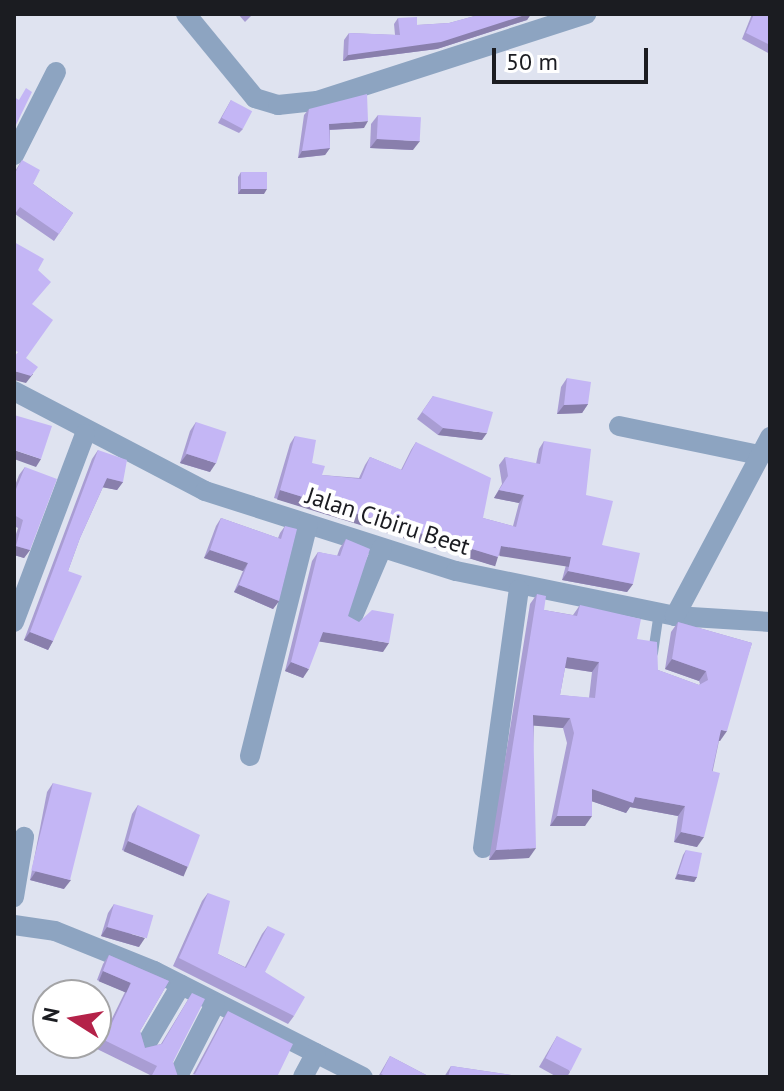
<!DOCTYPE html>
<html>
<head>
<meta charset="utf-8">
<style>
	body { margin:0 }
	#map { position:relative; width:784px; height:1091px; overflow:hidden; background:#dfe3f0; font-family:"PT Sans",sans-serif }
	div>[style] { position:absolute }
	.service>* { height:10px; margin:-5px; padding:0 5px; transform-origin:5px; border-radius:5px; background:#8da4c1 }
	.minor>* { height:20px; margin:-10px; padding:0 10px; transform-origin:10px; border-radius:10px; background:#8da4c1 }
	.wall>* { inset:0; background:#a99dd3 }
	.shaded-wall>* { inset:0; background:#897fac; transform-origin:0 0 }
	.building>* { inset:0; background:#c4b6f5; transform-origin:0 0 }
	span { translate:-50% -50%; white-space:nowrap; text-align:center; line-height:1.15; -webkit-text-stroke:8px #fff; paint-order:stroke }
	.street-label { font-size:24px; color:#1b1c21 }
	.frame { position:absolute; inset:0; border:16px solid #1b1c21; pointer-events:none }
	.north { position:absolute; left:32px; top:979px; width:80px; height:80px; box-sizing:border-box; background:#fff; border:2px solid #a4a4a6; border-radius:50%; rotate:281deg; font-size:22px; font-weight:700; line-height:32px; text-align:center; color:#1b1c21 }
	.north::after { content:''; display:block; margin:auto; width:28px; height:36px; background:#b42249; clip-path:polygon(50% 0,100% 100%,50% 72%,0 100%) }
	.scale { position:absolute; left:492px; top:48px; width:156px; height:36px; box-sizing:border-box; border:4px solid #1b1c21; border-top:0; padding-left:10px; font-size:24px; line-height:28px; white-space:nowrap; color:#1b1c21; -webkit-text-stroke:6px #fff; paint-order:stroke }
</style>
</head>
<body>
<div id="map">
	<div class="service">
		<i style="left:653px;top:653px;width:41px;rotate:-81.7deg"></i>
	</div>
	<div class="minor">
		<i style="left:186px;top:14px;width:109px;rotate:50.6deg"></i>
		<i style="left:255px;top:98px;width:24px;rotate:17deg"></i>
		<i style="left:278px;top:105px;width:39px;rotate:-6deg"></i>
		<i style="left:317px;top:101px;width:283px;rotate:-17.9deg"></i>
		<i style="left:14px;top:155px;width:93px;rotate:-63.2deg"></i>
		<i style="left:14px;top:391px;width:216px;rotate:27.6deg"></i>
		<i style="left:205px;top:491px;width:263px;rotate:17.7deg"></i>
		<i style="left:456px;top:571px;width:224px;rotate:11.6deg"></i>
		<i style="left:675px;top:616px;width:95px;rotate:3.6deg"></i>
		<i style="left:619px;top:426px;width:143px;rotate:11.7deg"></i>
		<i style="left:675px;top:616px;width:203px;rotate:-62deg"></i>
		<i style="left:352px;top:618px;width:76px;rotate:-66.8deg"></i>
		<i style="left:14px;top:622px;width:201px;rotate:-69.3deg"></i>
		<i style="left:250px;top:756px;width:239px;rotate:-76deg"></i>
		<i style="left:483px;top:848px;width:261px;rotate:-82.1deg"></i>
		<i style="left:14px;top:897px;width:61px;rotate:-80.5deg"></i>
		<i style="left:14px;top:925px;width:41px;rotate:8.3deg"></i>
		<i style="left:55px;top:931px;width:107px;rotate:22deg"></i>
		<i style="left:154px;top:971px;width:234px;rotate:26.9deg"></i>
		<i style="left:145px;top:1046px;width:71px;rotate:-59.5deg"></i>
		<i style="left:178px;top:1076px;width:81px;rotate:-62.8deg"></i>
		<i style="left:303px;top:1077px;width:27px;rotate:-62deg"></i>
	</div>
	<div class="wall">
		<i style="clip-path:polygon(238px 14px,253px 14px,245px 22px)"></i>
		<i style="clip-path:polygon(482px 14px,531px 14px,527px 20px,437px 49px,343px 61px,344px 40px,349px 33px,395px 35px,394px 24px,398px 18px,417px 25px,449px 23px)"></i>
		<i style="clip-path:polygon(752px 14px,770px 14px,770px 54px,742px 39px)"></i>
		<i style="clip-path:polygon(231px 100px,243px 129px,239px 133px,218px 123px)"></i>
		<i style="clip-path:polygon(309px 109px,364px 128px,330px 130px,330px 148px,325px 155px,298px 158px,304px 115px)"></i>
		<i style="clip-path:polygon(378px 115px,413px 150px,370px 148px,371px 124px)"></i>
		<i style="clip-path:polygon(22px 160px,33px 184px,73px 213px,54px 241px,15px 214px,14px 215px,14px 173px)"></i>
		<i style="clip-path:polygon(241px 172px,264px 194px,238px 194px,238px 177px)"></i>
		<i style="clip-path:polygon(567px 378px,588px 404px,582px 413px,557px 414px,561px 387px)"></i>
		<i style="clip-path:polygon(433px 396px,482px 440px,438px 435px,417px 419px)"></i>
		<i style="clip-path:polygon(196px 422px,210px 472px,180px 463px,190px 431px)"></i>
		<i style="clip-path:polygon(295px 436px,312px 463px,322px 475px,359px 478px,365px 465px,370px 457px,401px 470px,411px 450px,416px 442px,483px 518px,513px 526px,519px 503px,494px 498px,502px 484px,499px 465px,505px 457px,536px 464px,539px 449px,544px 441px,586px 495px,602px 545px,633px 584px,627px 592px,562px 580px,566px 565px,499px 555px,492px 565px,274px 498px,290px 444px)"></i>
		<i style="clip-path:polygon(98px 450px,123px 482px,117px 490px,103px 487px,80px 538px,68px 571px,53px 641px,48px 650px,24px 640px,92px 459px)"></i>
		<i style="clip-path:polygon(25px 467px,30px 550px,24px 558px,14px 555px,14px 540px,18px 528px,14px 526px,14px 488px,19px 475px)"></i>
		<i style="clip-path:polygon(221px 518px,278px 538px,280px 533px,285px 526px,279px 601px,273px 609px,234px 592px,243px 571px,204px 558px,216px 526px)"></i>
		<i style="clip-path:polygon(346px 539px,348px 616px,383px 652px,319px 641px,303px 678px,285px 671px,312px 561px,318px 552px,337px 556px,340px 548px)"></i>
		<i style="clip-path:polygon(evenodd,537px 594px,544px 610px,573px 615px,580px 605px,637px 639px,658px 670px,699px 685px,700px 684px,699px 681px,665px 669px,671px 632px,678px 622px,752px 643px,720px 741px,719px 741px,697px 847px,674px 842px,678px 816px,630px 807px,626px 813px,592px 801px,585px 826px,550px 826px,567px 743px,563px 728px,534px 725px,529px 858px,489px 860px,530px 604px,537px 594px,565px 668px,592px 672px,589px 698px,560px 695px,565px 668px)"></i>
		<i style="clip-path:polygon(53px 783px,64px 889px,30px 880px,47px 792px)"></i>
		<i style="clip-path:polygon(138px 805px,182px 876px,122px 850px,132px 814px)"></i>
		<i style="clip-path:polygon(686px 850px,697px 877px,694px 882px,675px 879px,683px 855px)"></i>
		<i style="clip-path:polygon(208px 893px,218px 954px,245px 967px,262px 934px,268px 926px,265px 972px,294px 1016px,288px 1024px,173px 966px,202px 901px)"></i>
		<i style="clip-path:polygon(114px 904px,139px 947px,101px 936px,108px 913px)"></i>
		<i style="clip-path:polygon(109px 955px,169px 981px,140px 1031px,145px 1048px,161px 1044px,192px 993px,173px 1062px,178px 1077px,149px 1077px,150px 1075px,97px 1049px,125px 992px,97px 980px,103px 964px)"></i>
		<i style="clip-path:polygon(228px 1011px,277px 1077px,193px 1074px,222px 1020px)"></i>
		<i style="clip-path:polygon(557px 1036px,570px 1072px,567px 1077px,557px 1077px,539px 1067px)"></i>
		<i style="clip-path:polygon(390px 1056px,430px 1077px,378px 1077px)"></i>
		<i style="clip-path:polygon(451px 1066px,525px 1077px,444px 1077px)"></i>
	</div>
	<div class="shaded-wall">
		<i style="clip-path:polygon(528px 14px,531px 14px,527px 20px,437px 49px,343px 61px,348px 55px)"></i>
		<i style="clip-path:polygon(368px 121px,364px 128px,325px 130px,329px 124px)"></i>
		<i style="clip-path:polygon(377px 139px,420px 141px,413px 150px,370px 148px)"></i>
		<i style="clip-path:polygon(330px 148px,325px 155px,298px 158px,302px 151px)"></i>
		<i style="clip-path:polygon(241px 189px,267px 189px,264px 194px,238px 194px)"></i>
		<i style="clip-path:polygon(14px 371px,33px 374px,26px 383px,14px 380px)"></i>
		<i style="clip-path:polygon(588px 404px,582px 413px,557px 414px,564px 405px)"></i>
		<i style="clip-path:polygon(443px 428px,487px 433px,482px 440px,438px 435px)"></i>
		<i style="clip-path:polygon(14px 450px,41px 459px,36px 467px,14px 459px)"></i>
		<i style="clip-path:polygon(187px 454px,216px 463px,210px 472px,180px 463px)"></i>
		<i style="clip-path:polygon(107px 478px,123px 482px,117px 490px,101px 487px)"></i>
		<i style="left:280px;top:490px;width:228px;height:10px;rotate:17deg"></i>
		<i style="clip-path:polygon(499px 490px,524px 495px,519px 503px,494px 498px)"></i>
		<i style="clip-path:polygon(16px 546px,30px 550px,24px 558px,14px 555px,14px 549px)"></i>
		<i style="left:501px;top:546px;width:71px;height:10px;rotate:9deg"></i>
		<i style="clip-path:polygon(210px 550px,248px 563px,243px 571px,204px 558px)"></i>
		<i style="clip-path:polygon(568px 571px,633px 584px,627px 592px,562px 580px)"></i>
		<i style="clip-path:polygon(239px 585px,279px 601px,273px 609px,234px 592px)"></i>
		<i style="clip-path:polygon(30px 632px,53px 641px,48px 650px,24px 640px)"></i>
		<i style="clip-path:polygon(323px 632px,389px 643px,383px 652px,316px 641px)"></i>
		<i style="clip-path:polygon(567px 657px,599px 662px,592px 672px,560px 667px)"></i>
		<i style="clip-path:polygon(672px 659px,706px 671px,699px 681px,665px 669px)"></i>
		<i style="clip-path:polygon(291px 662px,309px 669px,303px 678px,285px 671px)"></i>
		<i style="clip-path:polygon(533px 715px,570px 718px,563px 728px,526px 725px)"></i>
		<i style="clip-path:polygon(721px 730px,727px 731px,720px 741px,714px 740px)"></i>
		<i style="clip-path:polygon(592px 789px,635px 797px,685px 806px,678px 816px,630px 807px,626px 813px,585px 799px)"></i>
		<i style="clip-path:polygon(557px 816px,592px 816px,585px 826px,550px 826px)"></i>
		<i style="clip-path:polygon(681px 832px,704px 837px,697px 847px,674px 842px)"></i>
		<i style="left:128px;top:841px;width:65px;height:11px;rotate:23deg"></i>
		<i style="clip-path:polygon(536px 848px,529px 858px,489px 860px,496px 850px)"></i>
		<i style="clip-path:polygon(36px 871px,71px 880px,64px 889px,30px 880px)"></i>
		<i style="clip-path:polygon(678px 874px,697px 877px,694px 882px,675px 879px)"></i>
		<i style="clip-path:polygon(107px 927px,145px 938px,139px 947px,101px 936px)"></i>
		<i style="left:103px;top:971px;width:30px;height:11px;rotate:23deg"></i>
	</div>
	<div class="building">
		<i style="clip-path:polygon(482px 14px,528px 14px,441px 42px,348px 55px,349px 33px,400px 35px,398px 18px,417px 17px,417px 25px,449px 23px)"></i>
		<i style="clip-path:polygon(754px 14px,770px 14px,770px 45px,746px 33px)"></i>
		<i style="clip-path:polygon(26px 88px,32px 92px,14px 129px,14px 97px,19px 100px)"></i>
		<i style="clip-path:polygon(367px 94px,368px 121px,329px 124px,330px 148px,302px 151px,309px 109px)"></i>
		<i style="left:231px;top:100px;width:24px;height:20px;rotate:28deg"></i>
		<i style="left:378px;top:115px;width:43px;height:24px;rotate:3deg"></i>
		<i style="clip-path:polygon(22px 160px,40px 170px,33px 184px,73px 213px,59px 234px,20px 207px,14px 215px,14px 175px)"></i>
		<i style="left:241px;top:172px;width:26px;height:17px"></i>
		<i style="clip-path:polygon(14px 242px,44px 259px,38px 270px,51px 282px,32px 304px,53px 320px,26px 358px,38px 367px,31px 376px,14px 371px,14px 357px,18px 352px,14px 350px)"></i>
		<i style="clip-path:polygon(567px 378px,591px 382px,588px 404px,564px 405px)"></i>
		<i style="clip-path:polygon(433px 396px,493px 412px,487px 433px,443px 428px,422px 412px)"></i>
		<i style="clip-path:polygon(14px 415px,52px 426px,41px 459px,14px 450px)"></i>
		<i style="left:196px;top:422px;width:32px;height:33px;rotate:18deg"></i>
		<i style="clip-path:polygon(295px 436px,316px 440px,312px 463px,325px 466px,322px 475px,361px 479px,370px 457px,402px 470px,416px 442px,491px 478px,483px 518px,516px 527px,524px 495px,499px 490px,508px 476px,505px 457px,540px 464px,544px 441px,591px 449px,586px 495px,613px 501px,602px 545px,640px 553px,633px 584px,568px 571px,571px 557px,501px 546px,498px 557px,280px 490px)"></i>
		<i style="clip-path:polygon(98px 450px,127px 460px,123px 482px,107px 478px,80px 538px,68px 571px,82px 576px,53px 641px,30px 632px)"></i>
		<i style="clip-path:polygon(25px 467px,57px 479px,30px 550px,16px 546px,23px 520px,14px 515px,14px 494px)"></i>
		<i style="clip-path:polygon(221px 518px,281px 539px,285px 526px,297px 529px,279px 601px,239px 585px,248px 563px,210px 550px)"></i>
		<i style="clip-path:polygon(346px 539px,370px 549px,348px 616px,359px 622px,372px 610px,394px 614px,389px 643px,323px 632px,309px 669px,291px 662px,318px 552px,340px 556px)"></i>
		<i style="clip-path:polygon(evenodd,537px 594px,546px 596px,544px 610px,577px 616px,580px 605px,641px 619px,637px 639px,657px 642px,658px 670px,699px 685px,708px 680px,706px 671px,672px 659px,678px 622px,752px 643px,727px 731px,721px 730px,712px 771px,720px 773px,704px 837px,681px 832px,685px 806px,635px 797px,633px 803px,592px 789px,592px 816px,557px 816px,574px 733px,570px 718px,533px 715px,536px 848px,496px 850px,537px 594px,567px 657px,599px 662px,595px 698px,560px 695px,567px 657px)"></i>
		<i style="left:53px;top:783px;width:40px;height:90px;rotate:14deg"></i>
		<i style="clip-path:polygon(138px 805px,200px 835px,188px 867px,128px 841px)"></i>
		<i style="clip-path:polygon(686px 850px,702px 853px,697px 877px,678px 874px)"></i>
		<i style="clip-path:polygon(208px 893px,230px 901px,218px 954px,246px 968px,268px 926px,285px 934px,265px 972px,305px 997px,294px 1016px,179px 958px)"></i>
		<i style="left:114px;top:904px;width:41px;height:24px;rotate:16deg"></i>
		<i style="clip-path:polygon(109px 955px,169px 981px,140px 1031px,145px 1048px,162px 1044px,192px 993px,205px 999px,173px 1062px,178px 1077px,151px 1077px,157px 1066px,104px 1040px,131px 983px,103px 971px)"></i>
		<i style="clip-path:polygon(228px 1011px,293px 1044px,277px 1077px,185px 1077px,195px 1074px)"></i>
		<i style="left:557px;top:1036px;width:28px;height:25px;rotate:27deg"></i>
		<i style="clip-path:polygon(390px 1056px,430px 1077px,388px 1077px,381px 1074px)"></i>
		<i style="clip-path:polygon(451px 1066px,525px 1077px,448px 1077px)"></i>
	</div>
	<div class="street-label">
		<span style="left:388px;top:521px;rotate:18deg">Jalan Cibiru Beet</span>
	</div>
	<div class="frame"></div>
	<div class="north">N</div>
	<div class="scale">50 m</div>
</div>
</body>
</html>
